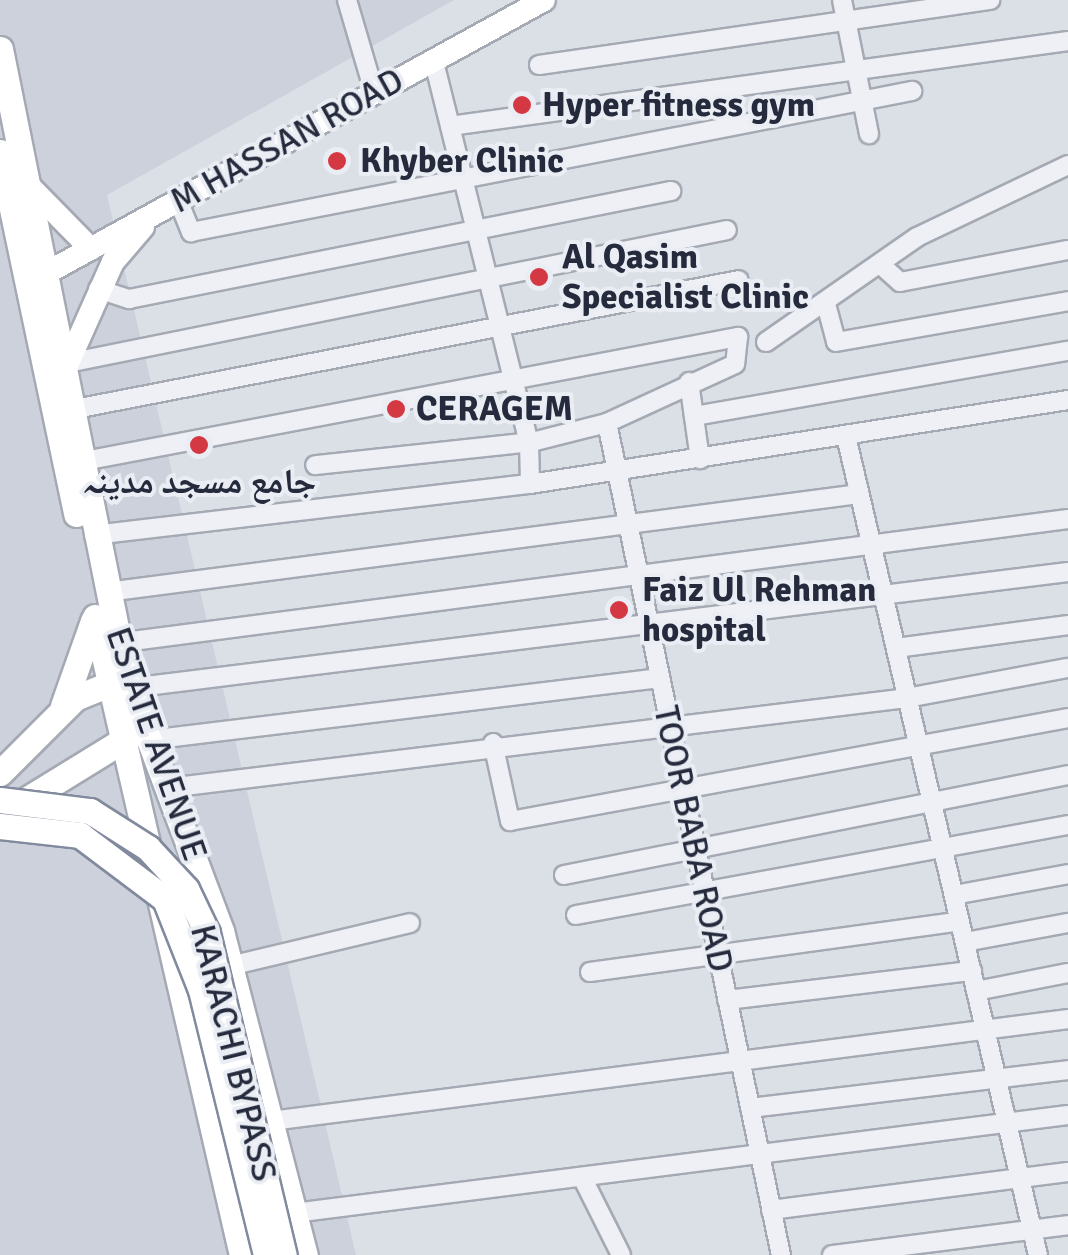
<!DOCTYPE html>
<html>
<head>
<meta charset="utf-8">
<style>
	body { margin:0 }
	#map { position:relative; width:1068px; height:1255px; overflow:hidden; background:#dbdfe6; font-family:Signika,"Noto Naskh Arabic",sans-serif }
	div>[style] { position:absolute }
	.built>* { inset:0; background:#cdd1dc }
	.roads { filter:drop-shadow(2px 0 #a4a9b3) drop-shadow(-2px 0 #a4a9b3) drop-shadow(0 2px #a4a9b3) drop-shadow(0 -2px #a4a9b3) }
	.minor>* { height:18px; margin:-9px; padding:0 9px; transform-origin:9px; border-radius:9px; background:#eef0f5 }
	.major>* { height:22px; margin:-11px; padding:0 11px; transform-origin:11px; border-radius:11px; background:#fff }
	.highway>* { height:25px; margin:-12.5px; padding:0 12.5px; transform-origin:12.5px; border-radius:12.5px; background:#fff }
	.bridges { filter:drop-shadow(2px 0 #828a9e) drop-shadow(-2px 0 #828a9e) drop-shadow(0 2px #828a9e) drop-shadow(0 -2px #828a9e) }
	.highway-bridge>* { height:25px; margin:-12.5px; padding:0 12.5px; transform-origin:12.5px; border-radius:12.5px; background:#fff }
	.dots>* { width:28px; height:28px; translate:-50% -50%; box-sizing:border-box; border:5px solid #eaeef4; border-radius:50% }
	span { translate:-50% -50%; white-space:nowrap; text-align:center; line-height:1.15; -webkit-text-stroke:8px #eaeef4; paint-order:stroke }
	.poi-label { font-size:35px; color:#252b3d; font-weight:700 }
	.left { translate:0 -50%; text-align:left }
	.street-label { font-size:35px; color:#252b3d }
</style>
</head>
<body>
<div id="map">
	<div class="built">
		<i style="clip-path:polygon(0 0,454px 0,107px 195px,356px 1255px,0 1255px)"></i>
	</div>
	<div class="roads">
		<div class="minor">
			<i style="left:347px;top:0;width:96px;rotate:73.6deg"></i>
			<i style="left:842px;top:0;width:137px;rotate:78.6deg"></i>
			<i style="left:434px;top:62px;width:392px;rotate:76deg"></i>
			<i style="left:529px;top:442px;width:42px;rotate:88.6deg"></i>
			<i style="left:539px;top:65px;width:456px;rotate:-8.2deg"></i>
			<i style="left:450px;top:126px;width:624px;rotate:-7.83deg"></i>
			<i style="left:178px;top:200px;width:35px;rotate:68deg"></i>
			<i style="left:191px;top:232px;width:735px;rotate:-11.07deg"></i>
			<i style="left:880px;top:264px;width:27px;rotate:42deg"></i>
			<i style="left:900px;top:282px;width:171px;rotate:-10.8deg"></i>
			<i style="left:98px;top:289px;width:33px;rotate:18deg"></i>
			<i style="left:129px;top:299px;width:553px;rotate:-11.27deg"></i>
			<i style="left:826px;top:304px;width:39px;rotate:75deg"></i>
			<i style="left:836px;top:342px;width:236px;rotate:-10deg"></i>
			<i style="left:766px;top:342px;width:184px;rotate:-34.8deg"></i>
			<i style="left:917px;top:237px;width:167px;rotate:-25.5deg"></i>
			<i style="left:68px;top:363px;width:672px;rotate:-11.41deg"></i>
			<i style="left:689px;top:382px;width:78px;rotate:81.9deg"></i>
			<i style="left:75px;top:409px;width:676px;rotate:-10.99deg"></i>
			<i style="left:694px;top:416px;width:380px;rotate:-9.9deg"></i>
			<i style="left:607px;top:423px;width:850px;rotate:78.19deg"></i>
			<i style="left:846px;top:436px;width:841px;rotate:76.81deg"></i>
			<i style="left:84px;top:461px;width:666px;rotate:-10.74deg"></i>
			<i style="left:738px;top:337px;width:27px;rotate:96deg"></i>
			<i style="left:735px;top:364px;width:141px;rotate:155.3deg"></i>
			<i style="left:607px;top:423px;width:77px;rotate:165.8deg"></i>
			<i style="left:532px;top:442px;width:218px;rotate:173.9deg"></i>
			<i style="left:94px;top:535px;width:439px;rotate:-6.7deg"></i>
			<i style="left:530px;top:484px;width:545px;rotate:-8.87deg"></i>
			<i style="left:107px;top:592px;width:759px;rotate:-7.42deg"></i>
			<i style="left:117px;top:643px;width:959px;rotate:-7.43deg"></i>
			<i style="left:896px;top:648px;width:174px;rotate:-7.6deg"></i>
			<i style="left:130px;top:688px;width:945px;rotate:-7.05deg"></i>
			<i style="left:149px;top:740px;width:515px;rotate:-6.92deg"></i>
			<i style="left:493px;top:743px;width:80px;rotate:77.7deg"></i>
			<i style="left:510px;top:821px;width:567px;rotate:-10.46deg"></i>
			<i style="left:168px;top:788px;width:744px;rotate:-6.94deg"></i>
			<i style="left:907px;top:698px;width:164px;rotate:-10.6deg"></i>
			<i style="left:564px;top:875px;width:514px;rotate:-11.22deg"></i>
			<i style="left:954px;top:895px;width:116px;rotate:-10.4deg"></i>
			<i style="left:576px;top:915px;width:500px;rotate:-10.37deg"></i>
			<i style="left:965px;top:942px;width:105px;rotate:-10.5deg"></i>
			<i style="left:230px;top:966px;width:185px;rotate:-13.4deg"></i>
			<i style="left:590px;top:972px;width:373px;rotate:-7.8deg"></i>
			<i style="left:976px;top:991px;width:94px;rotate:-11.1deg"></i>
			<i style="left:727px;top:1000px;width:247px;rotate:-6.8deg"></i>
			<i style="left:750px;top:1108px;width:320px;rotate:-6.8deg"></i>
			<i style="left:271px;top:1121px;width:804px;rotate:-7.29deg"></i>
			<i style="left:582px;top:1177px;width:87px;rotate:63.4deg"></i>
			<i style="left:771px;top:1210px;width:299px;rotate:-7.3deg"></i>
			<i style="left:294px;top:1213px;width:780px;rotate:-7.22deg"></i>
			<i style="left:832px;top:1255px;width:238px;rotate:-7.2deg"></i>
		</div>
		<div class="major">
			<i style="left:32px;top:189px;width:84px;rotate:45.5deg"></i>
			<i style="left:30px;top:282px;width:586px;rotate:-28.75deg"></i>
			<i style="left:68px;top:363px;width:111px;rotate:-66deg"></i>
			<i style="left:113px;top:262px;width:46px;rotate:-49.4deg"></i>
		</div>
		<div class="highway">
			<i style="left:0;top:49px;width:641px;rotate:78.67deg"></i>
			<i style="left:126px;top:678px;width:270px;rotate:69.4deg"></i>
			<i style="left:221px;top:931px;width:335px;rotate:75.5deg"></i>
			<i style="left:0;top:152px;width:370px;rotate:78.1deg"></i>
			<i style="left:95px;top:617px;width:655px;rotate:77.03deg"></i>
			<i style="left:63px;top:706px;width:90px;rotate:-70.6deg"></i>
			<i style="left:0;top:773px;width:106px;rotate:-45deg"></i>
			<i style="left:75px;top:698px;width:48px;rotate:-22.2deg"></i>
			<i style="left:8px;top:811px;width:149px;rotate:-31.6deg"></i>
		</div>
	</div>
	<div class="bridges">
		<div class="highway-bridge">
			<i style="left:0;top:800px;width:91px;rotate:7deg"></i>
			<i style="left:90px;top:811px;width:69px;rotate:32.5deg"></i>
			<i style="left:148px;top:848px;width:56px;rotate:47.2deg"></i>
			<i style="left:186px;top:889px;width:49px;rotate:64.5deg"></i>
			<i style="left:207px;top:933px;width:331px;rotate:76.6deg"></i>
			<i style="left:0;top:826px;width:81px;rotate:6.4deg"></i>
			<i style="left:80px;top:835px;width:106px;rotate:37deg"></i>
			<i style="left:165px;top:899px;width:98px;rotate:68.4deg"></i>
			<i style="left:201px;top:990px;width:273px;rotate:76.2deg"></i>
		</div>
	</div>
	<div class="dots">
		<i style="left:522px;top:105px;background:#d43842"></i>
		<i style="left:337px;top:161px;background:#d43842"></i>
		<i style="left:539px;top:277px;background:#d43842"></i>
		<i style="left:396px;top:409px;background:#d43842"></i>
		<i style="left:199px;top:445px;background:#d43842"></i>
		<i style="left:619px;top:610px;background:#d43842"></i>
	</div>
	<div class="poi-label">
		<span class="left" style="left:542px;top:105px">Hyper fitness gym</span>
		<span class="left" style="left:360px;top:161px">Khyber Clinic</span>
		<span class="left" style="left:562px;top:277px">Al Qasim<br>Specialist Clinic</span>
		<span class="left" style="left:416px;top:409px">CERAGEM</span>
		<span style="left:199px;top:482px">جامع مسجد مدینہ</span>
		<span class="left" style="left:642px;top:610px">Faiz Ul Rehman<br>hospital</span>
	</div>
	<div class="street-label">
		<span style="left:287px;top:141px;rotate:-29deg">M HASSAN ROAD</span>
		<span style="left:156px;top:744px;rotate:71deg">ESTATE AVENUE</span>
		<span style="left:693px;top:839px;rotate:78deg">TOOR BABA ROAD</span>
		<span style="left:233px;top:1053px;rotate:76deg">KARACHI BYPASS</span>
	</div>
</div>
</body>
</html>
